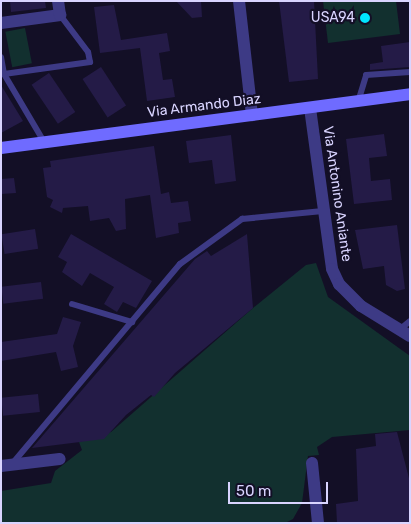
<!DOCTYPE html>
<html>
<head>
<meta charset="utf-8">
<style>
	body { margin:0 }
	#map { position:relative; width:411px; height:524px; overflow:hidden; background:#130f26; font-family:Rubik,sans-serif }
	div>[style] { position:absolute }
	.green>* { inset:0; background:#12302f; transform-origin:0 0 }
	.building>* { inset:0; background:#241b47; transform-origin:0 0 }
	.lane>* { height:6px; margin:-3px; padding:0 3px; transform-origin:3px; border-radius:3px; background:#3d3a85 }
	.street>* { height:12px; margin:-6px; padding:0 6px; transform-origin:6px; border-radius:6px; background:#3d3a85 }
	.secondary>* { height:12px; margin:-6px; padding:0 6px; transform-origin:6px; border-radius:6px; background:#6f6bff }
	.dots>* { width:14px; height:14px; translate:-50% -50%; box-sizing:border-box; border:2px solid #130f26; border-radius:50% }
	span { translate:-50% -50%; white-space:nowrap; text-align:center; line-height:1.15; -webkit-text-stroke:4.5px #130f26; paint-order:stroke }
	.poi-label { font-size:14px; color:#d9d4ff }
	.right { translate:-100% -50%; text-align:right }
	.street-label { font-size:14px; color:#d9d4ff }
	.frame { position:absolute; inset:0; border:2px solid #d9d4ff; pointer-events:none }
	.scale { position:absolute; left:228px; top:482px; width:100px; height:22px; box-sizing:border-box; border:2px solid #d9d4ff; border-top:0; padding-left:6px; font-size:15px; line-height:18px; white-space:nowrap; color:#d9d4ff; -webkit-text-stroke:4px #130f26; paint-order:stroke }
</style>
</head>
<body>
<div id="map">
	<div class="green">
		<i style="clip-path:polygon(323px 1px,396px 1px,400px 34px,328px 43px)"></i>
		<i style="left:25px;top:28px;width:36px;height:20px;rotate:79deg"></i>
		<i style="clip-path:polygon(316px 263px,328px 297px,410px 356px,410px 430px,332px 437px,317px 447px,319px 455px,308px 456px,302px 503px,293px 519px,285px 523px,1px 523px,1px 491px,51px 483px,55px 471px,82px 450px,79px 442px,111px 432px,253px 308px,306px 265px)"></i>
	</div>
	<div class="building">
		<i style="clip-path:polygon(10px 1px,45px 1px,46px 8px,11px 12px)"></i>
		<i style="clip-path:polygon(176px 1px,201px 1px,202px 17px,192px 18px)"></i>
		<i style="clip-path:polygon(279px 1px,314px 1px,318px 79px,289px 82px)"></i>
		<i style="clip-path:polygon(114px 5px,121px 40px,167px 33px,170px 51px,159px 53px,163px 80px,172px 79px,175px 97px,147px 101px,140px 48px,100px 53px,94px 7px)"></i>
		<i style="clip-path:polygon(410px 42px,410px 67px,370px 70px,370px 64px,383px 62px,381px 46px)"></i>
		<i style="left:101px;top:67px;width:46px;height:22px;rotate:57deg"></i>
		<i style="left:49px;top:73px;width:47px;height:21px;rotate:56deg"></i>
		<i style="clip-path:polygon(1px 85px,23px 121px,1px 133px)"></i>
		<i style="clip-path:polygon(384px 134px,387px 156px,369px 158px,371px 181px,390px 179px,392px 200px,354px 204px,346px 139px)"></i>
		<i style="clip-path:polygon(231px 135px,236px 181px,215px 184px,212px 160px,189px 163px,186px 141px)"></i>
		<i style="clip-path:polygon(154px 146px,161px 194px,169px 192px,171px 203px,188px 201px,191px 221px,178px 223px,179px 233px,156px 238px,150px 195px,125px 199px,126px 229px,116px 231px,109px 218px,90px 221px,88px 206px,63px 208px,62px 213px,50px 207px,53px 200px,47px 197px,43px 168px,51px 167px,50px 161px)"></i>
		<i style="clip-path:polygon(14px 178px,16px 193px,1px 194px,1px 179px)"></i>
		<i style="clip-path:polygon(397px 225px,405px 289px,397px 291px,386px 285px,384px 266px,363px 269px,355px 230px)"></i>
		<i style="left:35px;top:229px;width:20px;height:34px;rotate:81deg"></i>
		<i style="clip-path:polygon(71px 234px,152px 281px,136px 308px,123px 302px,117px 312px,104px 304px,114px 287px,90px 273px,82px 286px,62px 272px,67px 262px,58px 257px)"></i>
		<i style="clip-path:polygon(247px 234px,253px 308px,175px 373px,154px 397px,151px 395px,126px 415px,104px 439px,32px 448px,195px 259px,207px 251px,211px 256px)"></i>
		<i style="left:41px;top:282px;width:17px;height:40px;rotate:83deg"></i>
		<i style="clip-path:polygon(63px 317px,81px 322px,73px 346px,78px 367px,61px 371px,56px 352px,1px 361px,1px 342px,57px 334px)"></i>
		<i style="left:38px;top:394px;width:18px;height:37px;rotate:84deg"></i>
		<i style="clip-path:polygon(397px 432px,410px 482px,410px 523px,337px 523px,336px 504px,358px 501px,356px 449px,376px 446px,375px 434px)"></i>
	</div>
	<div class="lane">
		<i style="left:1px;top:57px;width:17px;rotate:80deg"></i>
		<i style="left:4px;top:74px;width:87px;rotate:-7.9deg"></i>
		<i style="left:90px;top:62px;width:10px;rotate:-101deg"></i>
		<i style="left:88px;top:52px;width:46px;rotate:-127.1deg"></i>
		<i style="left:4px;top:74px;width:79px;rotate:59.5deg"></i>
		<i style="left:358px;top:102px;width:28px;rotate:-73deg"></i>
		<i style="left:366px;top:75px;width:44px;rotate:-3.9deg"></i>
		<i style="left:72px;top:304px;width:63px;rotate:16.7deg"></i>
		<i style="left:399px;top:330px;width:14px;rotate:-39deg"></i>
		<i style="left:12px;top:464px;width:261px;rotate:-50deg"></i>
		<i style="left:180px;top:264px;width:77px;rotate:-36deg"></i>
		<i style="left:242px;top:219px;width:81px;rotate:-5.6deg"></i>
	</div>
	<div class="street">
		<i style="left:239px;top:1px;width:115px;rotate:83.5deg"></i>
		<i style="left:1px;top:23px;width:60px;rotate:-7.7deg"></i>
		<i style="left:60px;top:15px;width:14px;rotate:-98deg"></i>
		<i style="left:310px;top:108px;width:162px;rotate:82.2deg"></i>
		<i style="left:332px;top:269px;width:17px;rotate:65deg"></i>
		<i style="left:339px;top:284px;width:31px;rotate:45deg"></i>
		<i style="left:361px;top:306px;width:57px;rotate:31.5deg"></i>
		<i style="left:312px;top:463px;width:60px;rotate:84.3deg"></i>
		<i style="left:1px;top:466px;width:59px;rotate:-6.8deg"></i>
	</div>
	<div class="secondary">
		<i style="left:1px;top:148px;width:413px;rotate:-7.5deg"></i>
	</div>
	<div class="dots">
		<i style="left:365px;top:18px;background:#00e5ff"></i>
	</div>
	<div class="poi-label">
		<span class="right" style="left:355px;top:18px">USA94</span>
	</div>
	<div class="street-label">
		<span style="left:204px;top:106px;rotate:-7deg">Via Armando Diaz</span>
		<span style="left:337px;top:194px;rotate:82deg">Via Antonino Aniante</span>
	</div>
	<div class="frame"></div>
	<div class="scale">50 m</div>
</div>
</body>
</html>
